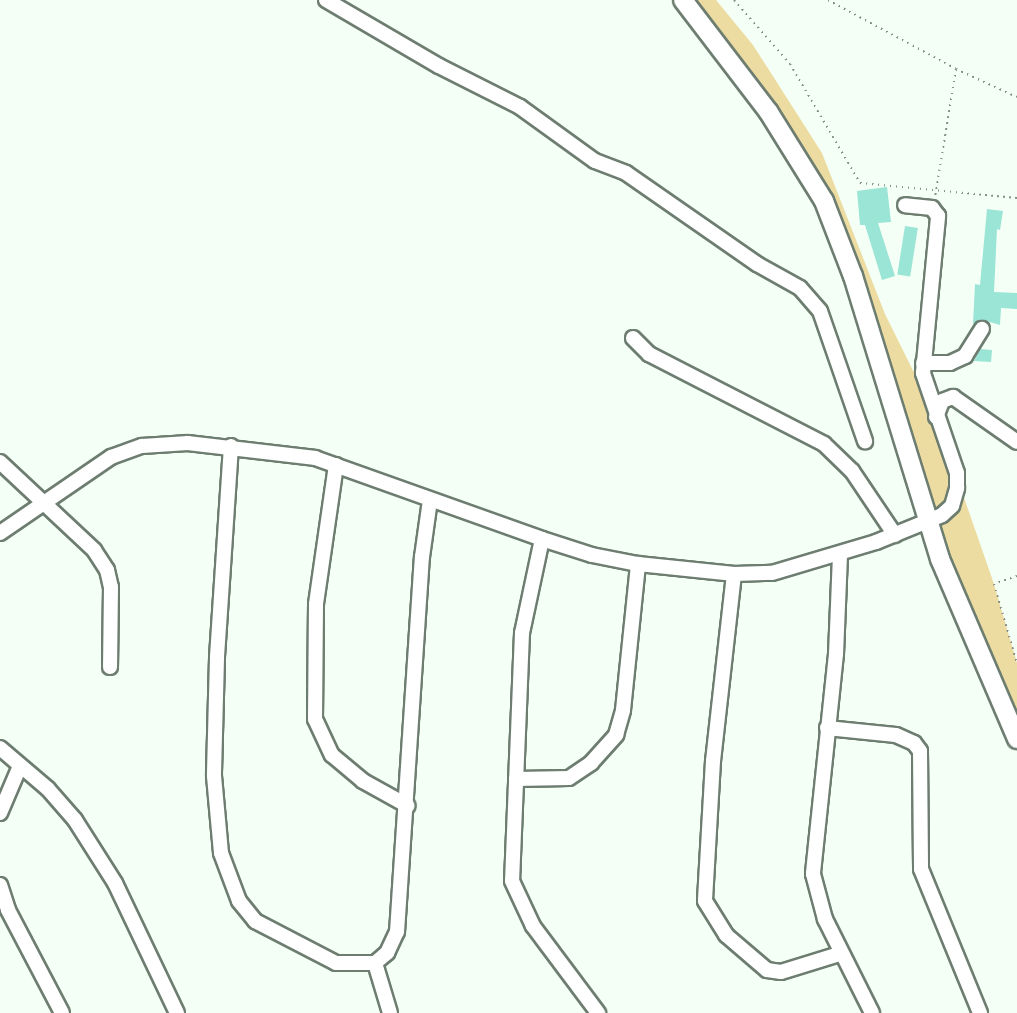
<!DOCTYPE html>
<html>
<head>
<meta charset="utf-8">
<style>
	body { margin:0 }
	#map { position:relative; width:1017px; height:1013px; overflow:hidden; background:#f4fff6; font-family:"Public Sans",sans-serif }
	div>[style] { position:absolute }
	.green>* { inset:0; background:#eddca2 }
	.building>* { inset:0; background:#9ae5d6; transform-origin:0 0 }
	.path>* { height:2px; margin-top:-1px; transform-origin:0; background:repeating-linear-gradient(90deg,#858e87 0 1.5px,transparent 0 6px) }
	.roads { filter:drop-shadow(2px 0 #6d7d70) drop-shadow(-2px 0 #6d7d70) drop-shadow(0 2px #6d7d70) drop-shadow(0 -2px #6d7d70) }
	.minor>* { height:14px; margin:-7px; padding:0 7px; transform-origin:7px; border-radius:7px; background:#fff }
	.major>* { height:18px; margin:-9px; padding:0 9px; transform-origin:9px; border-radius:9px; background:#fff }
	span { translate:-50% -50%; white-space:nowrap; text-align:center; line-height:1.15; -webkit-text-stroke:5px #fff; paint-order:stroke }
</style>
</head>
<body>
<div id="map">
	<div class="green">
		<i style="clip-path:polygon(683px 0,716px 0,753px 45px,822px 153px,885px 314px,936px 417px,994px 584px,1017px 663px,1017px 739px,975px 647px,824px 201px)"></i>
	</div>
	<div class="building">
		<i style="clip-path:polygon(887px 187px,891px 222px,878px 223px,895px 276px,882px 280px,865px 225px,860px 225px,857px 191px)"></i>
		<i style="clip-path:polygon(987px 209px,1003px 211px,1000px 230px,997px 229px,994px 292px,1017px 293px,1017px 309px,1001px 308px,1000px 325px,983px 320px,973px 324px,975px 284px,980px 285px)"></i>
		<i style="left:905px;top:226px;width:13px;height:49px;rotate:9deg"></i>
		<i style="clip-path:polygon(980px 349px,992px 350px,991px 362px,974px 361px)"></i>
	</div>
	<div class="path">
		<i style="left:734px;top:0;width:85px;rotate:48.8deg"></i>
		<i style="left:790px;top:64px;width:138px;rotate:59.5deg"></i>
		<i style="left:860px;top:183px;width:158px;rotate:5.5deg"></i>
		<i style="left:828px;top:0;width:145px;rotate:28.3deg"></i>
		<i style="left:956px;top:69px;width:130px;rotate:99.3deg"></i>
		<i style="left:956px;top:69px;width:67px;rotate:24.7deg"></i>
		<i style="left:1017px;top:576px;width:24px;rotate:161deg"></i>
		<i style="left:994px;top:584px;width:82px;rotate:73.8deg"></i>
	</div>
	<div class="roads">
		<div class="minor">
			<i style="left:326px;top:0;width:131px;rotate:30.3deg"></i>
			<i style="left:439px;top:66px;width:91px;rotate:26.8deg"></i>
			<i style="left:520px;top:107px;width:92px;rotate:35.8deg"></i>
			<i style="left:595px;top:161px;width:33px;rotate:21deg"></i>
			<i style="left:626px;top:173px;width:160px;rotate:34.8deg"></i>
			<i style="left:757px;top:264px;width:49px;rotate:29.2deg"></i>
			<i style="left:800px;top:288px;width:30px;rotate:49deg"></i>
			<i style="left:820px;top:311px;width:138px;rotate:70.9deg"></i>
			<i style="left:633px;top:338px;width:23px;rotate:45deg"></i>
			<i style="left:649px;top:354px;width:197px;rotate:27.2deg"></i>
			<i style="left:824px;top:444px;width:39px;rotate:44deg"></i>
			<i style="left:852px;top:471px;width:77px;rotate:56.1deg"></i>
			<i style="left:923px;top:363px;width:27px"></i>
			<i style="left:950px;top:363px;width:17px;rotate:-25deg"></i>
			<i style="left:965px;top:356px;width:32px;rotate:-58deg"></i>
			<i style="left:936px;top:417px;width:17px;rotate:-69deg"></i>
			<i style="left:942px;top:401px;width:12px;rotate:-20deg"></i>
			<i style="left:953px;top:397px;width:78px;rotate:35.1deg"></i>
			<i style="left:231px;top:446px;width:212px;rotate:93.8deg"></i>
			<i style="left:217px;top:658px;width:118px;rotate:91.5deg"></i>
			<i style="left:214px;top:776px;width:77px;rotate:84.8deg"></i>
			<i style="left:221px;top:853px;width:51px;rotate:69.4deg"></i>
			<i style="left:239px;top:901px;width:26px;rotate:51deg"></i>
			<i style="left:255px;top:921px;width:91px;rotate:27.4deg"></i>
			<i style="left:336px;top:963px;width:39px"></i>
			<i style="left:375px;top:963px;width:16px;rotate:-40deg"></i>
			<i style="left:387px;top:953px;width:23px;rotate:-65deg"></i>
			<i style="left:397px;top:932px;width:376px;rotate:-86.2deg"></i>
			<i style="left:422px;top:557px;width:58px;rotate:-82deg"></i>
			<i style="left:0;top:462px;width:129px;rotate:43.1deg"></i>
			<i style="left:94px;top:550px;width:24px;rotate:57deg"></i>
			<i style="left:107px;top:570px;width:17px;rotate:77deg"></i>
			<i style="left:111px;top:587px;width:80px;rotate:90.7deg"></i>
			<i style="left:336px;top:465px;width:140px;rotate:98.2deg"></i>
			<i style="left:316px;top:604px;width:115px;rotate:90.5deg"></i>
			<i style="left:315px;top:719px;width:40px;rotate:65deg"></i>
			<i style="left:332px;top:755px;width:40px;rotate:40deg"></i>
			<i style="left:363px;top:781px;width:51px;rotate:29.1deg"></i>
			<i style="left:0;top:533px;width:135px;rotate:-34.4deg"></i>
			<i style="left:111px;top:457px;width:33px;rotate:-20deg"></i>
			<i style="left:142px;top:446px;width:46px;rotate:-3.7deg"></i>
			<i style="left:188px;top:443px;width:128px;rotate:6.7deg"></i>
			<i style="left:315px;top:458px;width:241px;rotate:19.6deg"></i>
			<i style="left:542px;top:539px;width:52px;rotate:17.7deg"></i>
			<i style="left:592px;top:555px;width:47px;rotate:11.1deg"></i>
			<i style="left:638px;top:564px;width:97px;rotate:5.9deg"></i>
			<i style="left:734px;top:574px;width:38px;rotate:-2deg"></i>
			<i style="left:772px;top:573px;width:109px;rotate:-16.6deg"></i>
			<i style="left:876px;top:542px;width:71px;rotate:-22.2deg"></i>
			<i style="left:942px;top:515px;width:13px;rotate:-42deg"></i>
			<i style="left:952px;top:506px;width:19px;rotate:-74deg"></i>
			<i style="left:957px;top:488px;width:15px;rotate:-90deg"></i>
			<i style="left:957px;top:473px;width:106px;rotate:-108.8deg"></i>
			<i style="left:923px;top:373px;width:158px;rotate:-84.5deg"></i>
			<i style="left:938px;top:216px;width:10px;rotate:-127deg"></i>
			<i style="left:932px;top:208px;width:27px;rotate:-174deg"></i>
			<i style="left:542px;top:539px;width:96px;rotate:102deg"></i>
			<i style="left:522px;top:633px;width:248px;rotate:92.3deg"></i>
			<i style="left:512px;top:881px;width:50px;rotate:65deg"></i>
			<i style="left:533px;top:926px;width:109px;rotate:53.2deg"></i>
			<i style="left:840px;top:555px;width:99px;rotate:92.3deg"></i>
			<i style="left:836px;top:654px;width:221px;rotate:96deg"></i>
			<i style="left:813px;top:874px;width:47px;rotate:75.1deg"></i>
			<i style="left:825px;top:919px;width:105px;rotate:63.4deg"></i>
			<i style="left:734px;top:574px;width:188px;rotate:96.4deg"></i>
			<i style="left:713px;top:761px;width:140px;rotate:93.3deg"></i>
			<i style="left:705px;top:901px;width:40px;rotate:58deg"></i>
			<i style="left:726px;top:935px;width:54px;rotate:40.5deg"></i>
			<i style="left:767px;top:970px;width:14px;rotate:8deg"></i>
			<i style="left:781px;top:972px;width:61px;rotate:-17.2deg"></i>
			<i style="left:827px;top:728px;width:69px;rotate:5.8deg"></i>
			<i style="left:896px;top:735px;width:20px;rotate:24deg"></i>
			<i style="left:914px;top:743px;width:10px;rotate:53deg"></i>
			<i style="left:920px;top:751px;width:118px;rotate:89.5deg"></i>
			<i style="left:921px;top:869px;width:156px;rotate:67.7deg"></i>
			<i style="left:0;top:748px;width:63px;rotate:40.5deg"></i>
			<i style="left:48px;top:789px;width:41px;rotate:48.9deg"></i>
			<i style="left:75px;top:820px;width:75px;rotate:57.6deg"></i>
			<i style="left:115px;top:883px;width:144px;rotate:64.5deg"></i>
			<i style="left:516px;top:779px;width:53px;rotate:-1.1deg"></i>
			<i style="left:569px;top:778px;width:27px;rotate:-34deg"></i>
			<i style="left:591px;top:763px;width:38px;rotate:-48deg"></i>
			<i style="left:616px;top:735px;width:26px;rotate:-74deg"></i>
			<i style="left:623px;top:710px;width:147px;rotate:-84.1deg"></i>
			<i style="left:0;top:813px;width:51px;rotate:-66.9deg"></i>
			<i style="left:0;top:885px;width:26px;rotate:72deg"></i>
			<i style="left:8px;top:910px;width:116px;rotate:62.3deg"></i>
			<i style="left:375px;top:963px;width:52px;rotate:73.3deg"></i>
		</div>
		<div class="major">
			<i style="left:683px;top:0;width:140px;rotate:52.6deg"></i>
			<i style="left:768px;top:111px;width:106px;rotate:58.1deg"></i>
			<i style="left:824px;top:201px;width:80px;rotate:68.9deg"></i>
			<i style="left:853px;top:276px;width:296px;rotate:72.9deg"></i>
			<i style="left:940px;top:559px;width:196px;rotate:66.8deg"></i>
		</div>
	</div>
</div>
</body>
</html>
